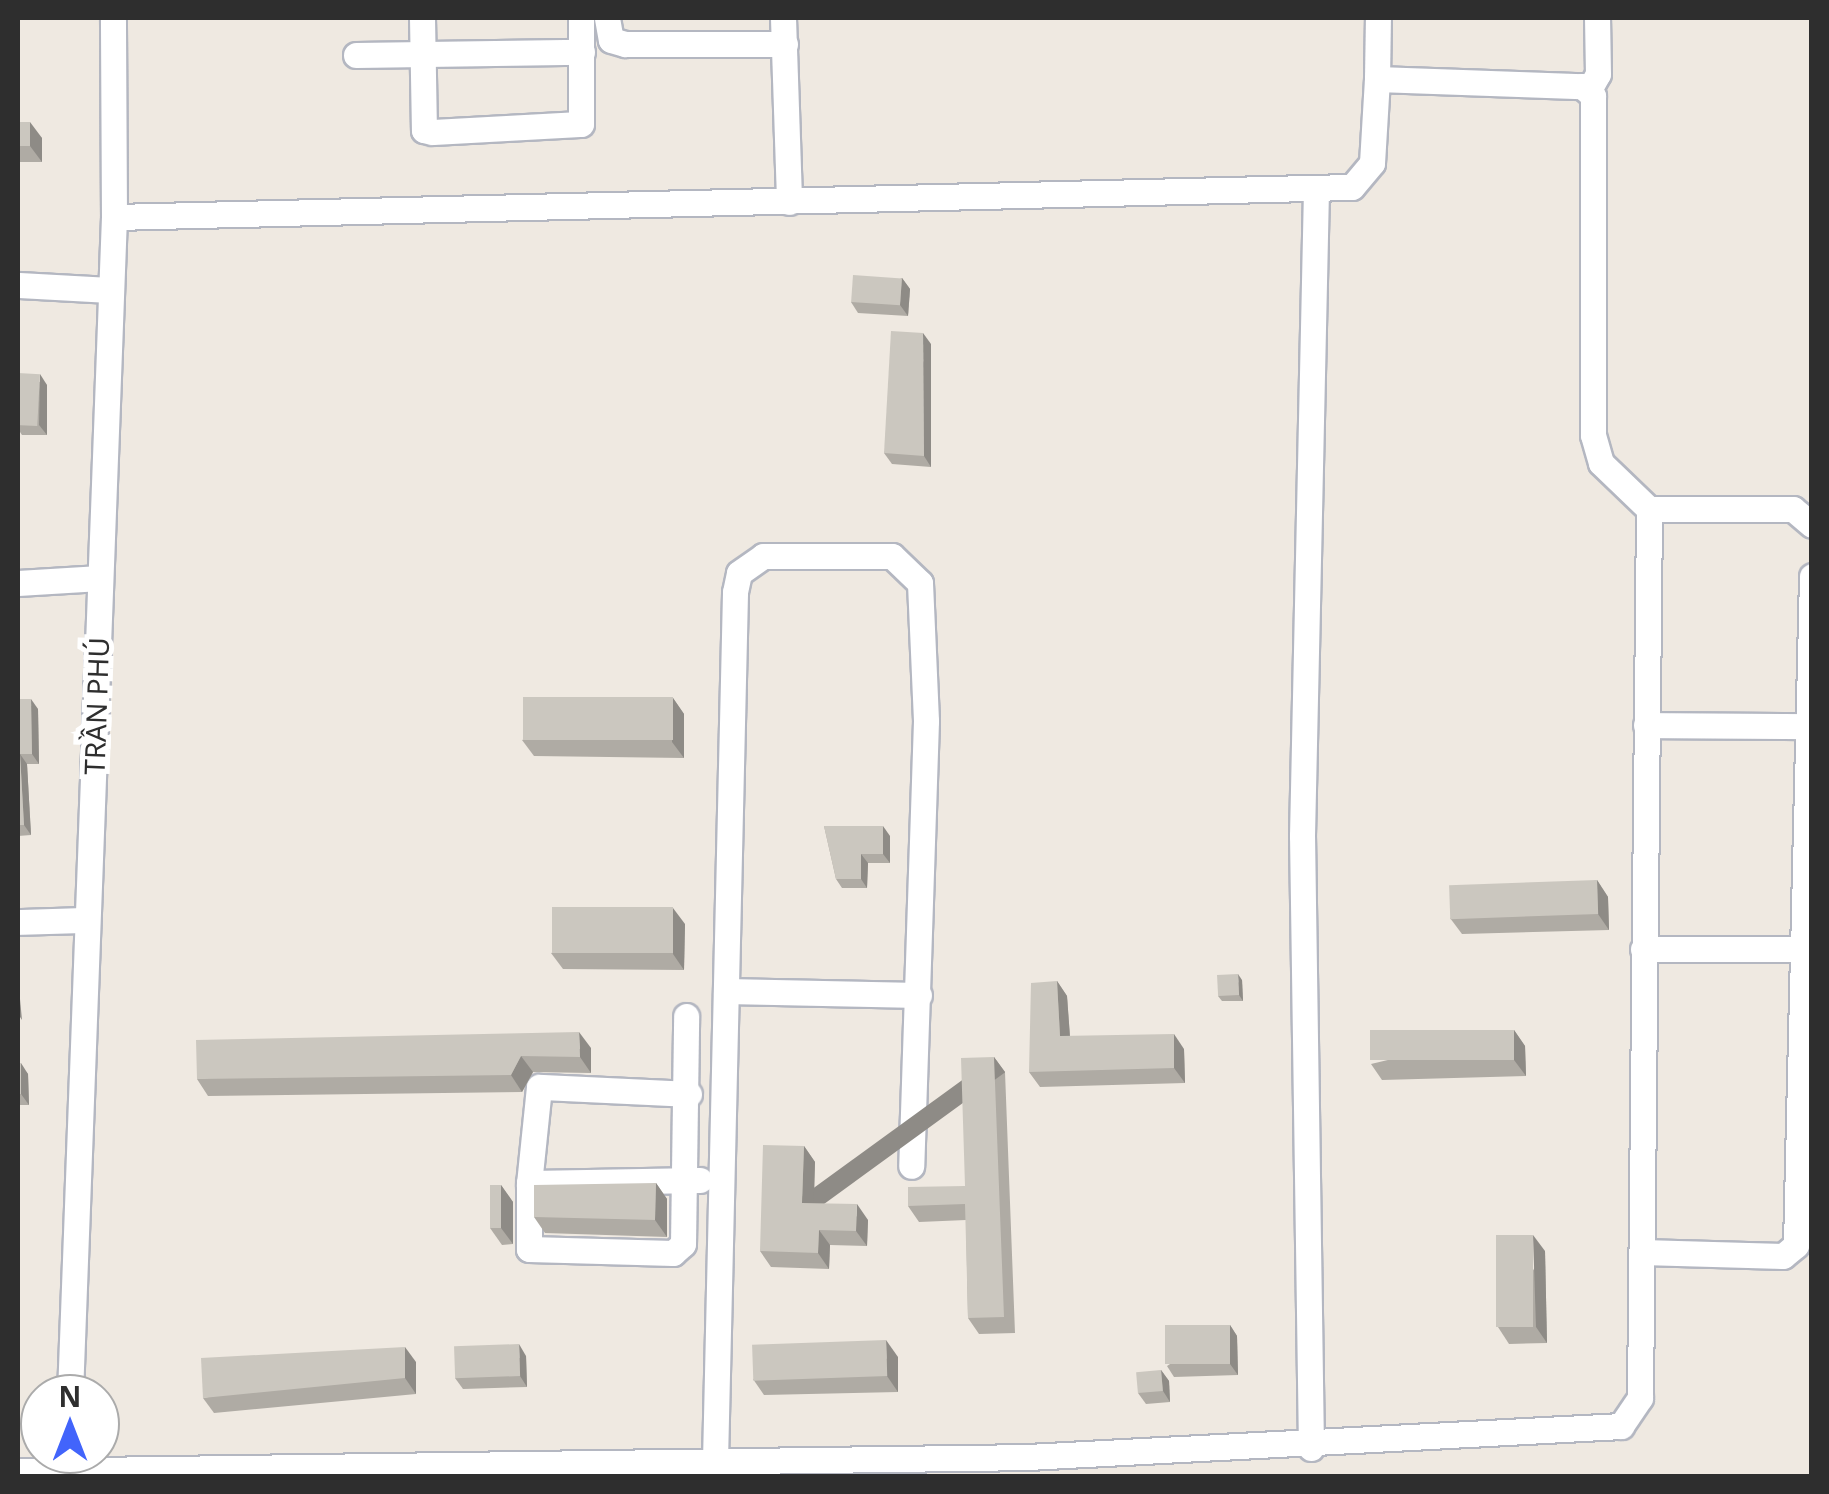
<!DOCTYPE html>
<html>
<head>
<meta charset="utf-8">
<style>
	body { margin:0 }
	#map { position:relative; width:1829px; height:1494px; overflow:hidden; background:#efe9e1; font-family:"Noto Sans",sans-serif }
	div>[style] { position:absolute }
	.roads { filter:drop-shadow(2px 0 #b4b7c1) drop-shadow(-2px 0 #b4b7c1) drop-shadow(0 2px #b4b7c1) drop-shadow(0 -2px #b4b7c1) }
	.minor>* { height:25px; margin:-12.5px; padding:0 12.5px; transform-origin:12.5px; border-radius:12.5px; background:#fff }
	.wall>* { inset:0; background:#afaba4 }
	.shaded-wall>* { inset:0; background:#8e8b86; transform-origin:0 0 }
	.building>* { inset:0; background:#cbc7bf; transform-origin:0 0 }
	span { translate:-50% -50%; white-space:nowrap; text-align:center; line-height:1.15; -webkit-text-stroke:10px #fff; paint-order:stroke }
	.street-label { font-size:28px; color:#2e2e2e }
	.frame { position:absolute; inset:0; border:20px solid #2e2e2e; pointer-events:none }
	.north { position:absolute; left:20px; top:1374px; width:100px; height:100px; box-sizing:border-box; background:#fff; border:2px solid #ababab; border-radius:50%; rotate:0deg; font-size:28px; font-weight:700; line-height:40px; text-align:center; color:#2e2e2e }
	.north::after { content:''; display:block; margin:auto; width:35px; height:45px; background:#4264fb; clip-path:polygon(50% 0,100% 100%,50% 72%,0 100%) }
</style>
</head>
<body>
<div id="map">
	<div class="roads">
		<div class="minor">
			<i style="left:422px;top:18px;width:112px;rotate:89deg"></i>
			<i style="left:424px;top:130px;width:8px;rotate:14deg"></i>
			<i style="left:432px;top:132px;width:149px;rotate:-3.1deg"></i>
			<i style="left:581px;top:124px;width:106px;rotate:-90deg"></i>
			<i style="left:607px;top:18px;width:22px;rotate:80deg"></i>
			<i style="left:611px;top:40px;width:15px;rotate:16deg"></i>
			<i style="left:625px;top:44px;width:160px"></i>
			<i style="left:783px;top:18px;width:184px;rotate:88.1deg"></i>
			<i style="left:356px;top:55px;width:226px;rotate:-0.8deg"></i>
			<i style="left:1377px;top:79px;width:61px;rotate:-89.1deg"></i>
			<i style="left:1589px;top:90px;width:18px;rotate:-61deg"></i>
			<i style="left:1598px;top:74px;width:56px;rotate:-91deg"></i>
			<i style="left:114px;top:217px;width:1238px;rotate:-1.39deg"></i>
			<i style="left:1352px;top:187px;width:31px;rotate:-50deg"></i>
			<i style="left:1372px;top:163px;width:84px;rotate:-86.6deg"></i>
			<i style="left:1377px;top:79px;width:205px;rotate:2deg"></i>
			<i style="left:1582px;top:86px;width:15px;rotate:42deg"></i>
			<i style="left:1593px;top:96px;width:339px;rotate:90deg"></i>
			<i style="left:1593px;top:435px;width:29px;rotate:74deg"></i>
			<i style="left:1601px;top:463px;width:66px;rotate:43.8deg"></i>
			<i style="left:1649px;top:509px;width:144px"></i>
			<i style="left:1793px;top:509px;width:25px;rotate:40deg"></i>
			<i style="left:18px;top:285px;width:93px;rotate:3.1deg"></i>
			<i style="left:18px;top:583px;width:82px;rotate:-3.5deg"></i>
			<i style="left:1646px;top:725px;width:161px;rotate:0.4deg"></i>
			<i style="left:18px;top:922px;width:69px;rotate:-1.7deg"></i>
			<i style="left:1643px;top:949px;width:158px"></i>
			<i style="left:726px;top:991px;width:193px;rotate:1.2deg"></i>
			<i style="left:689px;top:1094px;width:150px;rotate:-177.3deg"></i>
			<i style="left:539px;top:1087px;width:97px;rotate:95.9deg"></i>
			<i style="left:529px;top:1183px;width:171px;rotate:-1deg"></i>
			<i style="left:529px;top:1183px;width:66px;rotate:90deg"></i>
			<i style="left:529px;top:1249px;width:144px;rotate:1.6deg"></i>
			<i style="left:673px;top:1253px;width:13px;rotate:-42deg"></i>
			<i style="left:683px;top:1244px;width:228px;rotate:-89.2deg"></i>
			<i style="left:1642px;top:1252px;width:141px;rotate:1.6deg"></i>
			<i style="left:1783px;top:1256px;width:17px;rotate:-40deg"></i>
			<i style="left:1796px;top:1245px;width:669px;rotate:-88.63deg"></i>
			<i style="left:70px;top:1394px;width:1178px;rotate:-87.86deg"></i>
			<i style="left:114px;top:217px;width:199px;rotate:-90.3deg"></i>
			<i style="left:1311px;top:1448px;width:612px;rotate:-90.84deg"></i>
			<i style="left:1302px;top:836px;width:648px;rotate:-88.76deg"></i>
			<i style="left:715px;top:1461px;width:869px;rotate:-88.68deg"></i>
			<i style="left:735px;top:592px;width:19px;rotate:-78deg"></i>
			<i style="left:739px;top:573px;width:29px;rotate:-35deg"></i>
			<i style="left:763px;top:556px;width:129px"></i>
			<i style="left:892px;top:556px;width:39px;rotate:44deg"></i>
			<i style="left:920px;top:583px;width:138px;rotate:87.5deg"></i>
			<i style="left:926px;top:721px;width:445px;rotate:91.9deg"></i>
			<i style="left:18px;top:1471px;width:1010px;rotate:-0.79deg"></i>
			<i style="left:1028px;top:1457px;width:594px;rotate:-2.99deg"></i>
			<i style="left:1621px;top:1426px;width:34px;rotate:-56deg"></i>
			<i style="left:1640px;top:1398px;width:889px;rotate:-89.42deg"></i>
		</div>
	</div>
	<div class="wall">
		<i style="clip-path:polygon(18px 122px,42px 138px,42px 162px,18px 162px)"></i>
		<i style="clip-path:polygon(902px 278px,910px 289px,908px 316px,858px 313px,851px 302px)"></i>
		<i style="clip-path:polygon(931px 344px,931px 467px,892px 464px,884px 453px)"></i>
		<i style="clip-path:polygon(18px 373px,47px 385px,47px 435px,22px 435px,18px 429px)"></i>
		<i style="clip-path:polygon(673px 698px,684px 714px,684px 758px,534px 756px,522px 740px)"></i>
		<i style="clip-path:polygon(18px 699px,38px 709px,39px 764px,27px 764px,31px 835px,18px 836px)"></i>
		<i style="clip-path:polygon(824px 826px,890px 836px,890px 863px,868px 863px,867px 888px,842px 888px,836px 879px)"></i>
		<i style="clip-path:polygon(1597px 880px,1608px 897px,1609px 930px,1462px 934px,1450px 918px)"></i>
		<i style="clip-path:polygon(685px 924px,684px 970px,563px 969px,551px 953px)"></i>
		<i style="clip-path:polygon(1242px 980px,1243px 1001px,1222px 1001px,1218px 996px)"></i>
		<i style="clip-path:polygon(1057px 981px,1067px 996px,1070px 1036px,1184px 1049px,1185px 1083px,1040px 1087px,1029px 1072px)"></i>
		<i style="clip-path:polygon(1514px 1030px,1525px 1046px,1526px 1076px,1382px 1080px,1371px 1064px)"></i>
		<i style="clip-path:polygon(591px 1048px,591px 1073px,533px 1072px,522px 1092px,208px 1096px,197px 1079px)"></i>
		<i style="clip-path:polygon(994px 1057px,1005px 1072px,1015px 1333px,979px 1334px,968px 1318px,966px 1220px,919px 1222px,908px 1206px,965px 1186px)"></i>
		<i style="clip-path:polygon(18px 1063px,28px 1074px,29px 1105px,18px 1105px)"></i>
		<i style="clip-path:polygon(804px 1146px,815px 1162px,814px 1203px,868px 1220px,867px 1246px,830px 1245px,829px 1269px,771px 1267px,760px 1251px)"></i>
		<i style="clip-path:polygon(656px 1183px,667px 1199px,667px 1237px,545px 1233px,534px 1217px)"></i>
		<i style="clip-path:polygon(501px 1185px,513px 1202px,513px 1244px,502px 1245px,490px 1228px)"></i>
		<i style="clip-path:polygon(1545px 1251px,1547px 1343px,1509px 1344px,1498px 1327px)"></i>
		<i style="clip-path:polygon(1230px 1325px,1237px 1336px,1238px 1375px,1174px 1377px,1167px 1366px)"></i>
		<i style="clip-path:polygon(526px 1356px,527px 1387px,463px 1389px,455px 1378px)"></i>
		<i style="clip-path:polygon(898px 1357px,898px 1392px,764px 1395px,753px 1379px)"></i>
		<i style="clip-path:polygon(416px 1362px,416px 1394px,214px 1413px,203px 1398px)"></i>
		<i style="clip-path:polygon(1161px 1370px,1169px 1381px,1170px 1402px,1146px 1404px,1138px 1393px)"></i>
	</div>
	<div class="shaded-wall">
		<i style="clip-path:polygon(30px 122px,42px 138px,42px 162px,30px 146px)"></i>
		<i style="clip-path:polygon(902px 278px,910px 289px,908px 316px,900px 305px)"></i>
		<i style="clip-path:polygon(923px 333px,931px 344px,931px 467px,924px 456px)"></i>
		<i style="clip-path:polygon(40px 374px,47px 385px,47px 435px,39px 425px)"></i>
		<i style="clip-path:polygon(673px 698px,684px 714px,684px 758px,672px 742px)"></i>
		<i style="clip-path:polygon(31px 699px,38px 709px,39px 764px,32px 754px)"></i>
		<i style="clip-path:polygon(20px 754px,27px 764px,31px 835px,24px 825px)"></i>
		<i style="clip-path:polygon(883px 826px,890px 836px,890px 863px,883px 854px)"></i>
		<i style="clip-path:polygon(861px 854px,868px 863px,867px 888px,861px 879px)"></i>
		<i style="clip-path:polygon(1597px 880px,1608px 897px,1609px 930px,1598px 914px)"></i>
		<i style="clip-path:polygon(673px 908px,685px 924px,684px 970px,673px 954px)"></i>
		<i style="clip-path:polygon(1238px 974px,1242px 980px,1243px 1001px,1239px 995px)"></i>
		<i style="clip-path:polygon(18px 978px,22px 1020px,18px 1014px)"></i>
		<i style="clip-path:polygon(1057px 981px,1067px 996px,1071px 1052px,1060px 1036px)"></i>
		<i style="clip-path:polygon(1514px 1030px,1525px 1046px,1526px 1076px,1514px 1060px)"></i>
		<i style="clip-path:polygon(579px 1032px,591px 1048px,591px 1073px,580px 1057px)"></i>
		<i style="clip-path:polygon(1174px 1034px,1184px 1049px,1185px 1083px,1174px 1068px)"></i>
		<i style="clip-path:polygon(521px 1056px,533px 1072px,522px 1092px,511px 1075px)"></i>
		<i style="left:994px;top:1057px;width:19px;height:260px;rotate:54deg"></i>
		<i style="clip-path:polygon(21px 1063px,28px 1074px,29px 1105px,21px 1094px)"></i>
		<i style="clip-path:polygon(804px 1146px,815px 1162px,813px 1219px,802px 1203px)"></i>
		<i style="clip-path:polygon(656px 1183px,667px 1199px,667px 1237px,655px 1220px)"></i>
		<i style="clip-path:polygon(501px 1185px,513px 1202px,513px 1244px,501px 1228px)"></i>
		<i style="clip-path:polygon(857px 1204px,868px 1220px,867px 1246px,856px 1231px)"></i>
		<i style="clip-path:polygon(819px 1230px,830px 1245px,829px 1269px,818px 1253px)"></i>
		<i style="clip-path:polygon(1533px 1235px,1545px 1251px,1547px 1343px,1536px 1327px)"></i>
		<i style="clip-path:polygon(1230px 1325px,1237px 1336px,1238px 1375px,1230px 1364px)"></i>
		<i style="clip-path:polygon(886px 1340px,898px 1357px,898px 1392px,887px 1376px)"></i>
		<i style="clip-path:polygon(519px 1344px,526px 1356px,527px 1387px,520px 1376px)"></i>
		<i style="clip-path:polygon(405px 1347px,416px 1362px,416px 1394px,405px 1378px)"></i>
		<i style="clip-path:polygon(1161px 1370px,1169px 1381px,1170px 1402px,1163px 1391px)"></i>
	</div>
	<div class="building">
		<i style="left:18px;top:122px;width:12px;height:24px"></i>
		<i style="left:853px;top:275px;width:49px;height:27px;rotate:4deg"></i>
		<i style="clip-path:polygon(891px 331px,923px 333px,924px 456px,884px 453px)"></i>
		<i style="left:18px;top:373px;width:22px;height:52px;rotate:3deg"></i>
		<i style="left:523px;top:697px;width:150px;height:43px"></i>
		<i style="clip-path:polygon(18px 699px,31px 699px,32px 754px,20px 754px,24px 825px,18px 825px)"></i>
		<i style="clip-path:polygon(824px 826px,883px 826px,883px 854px,861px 854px,861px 879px,836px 879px)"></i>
		<i style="left:1597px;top:880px;width:34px;height:148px;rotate:88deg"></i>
		<i style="left:552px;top:907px;width:121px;height:46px"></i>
		<i style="left:1238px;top:974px;width:21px;height:21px;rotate:87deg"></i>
		<i style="clip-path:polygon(1057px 981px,1060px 1036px,1174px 1034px,1174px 1068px,1029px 1072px,1031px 983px)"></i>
		<i style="left:1514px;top:1030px;width:30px;height:144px;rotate:90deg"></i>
		<i style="clip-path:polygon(579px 1032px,580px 1057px,521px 1056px,511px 1075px,197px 1079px,196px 1040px)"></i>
		<i style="clip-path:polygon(994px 1057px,1004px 1317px,968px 1318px,965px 1204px,908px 1206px,908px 1187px,965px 1186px,961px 1058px)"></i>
		<i style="left:18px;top:1063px;width:3px;height:31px"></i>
		<i style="clip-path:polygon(763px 1145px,804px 1146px,802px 1203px,857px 1204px,856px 1231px,819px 1230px,818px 1253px,760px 1251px)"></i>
		<i style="clip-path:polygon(656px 1183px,655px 1220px,534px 1217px,534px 1185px)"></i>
		<i style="left:501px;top:1185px;width:43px;height:11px;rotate:90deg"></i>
		<i style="left:1496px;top:1235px;width:37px;height:92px"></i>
		<i style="left:1230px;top:1325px;width:39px;height:65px;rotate:90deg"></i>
		<i style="left:886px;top:1340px;width:36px;height:134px;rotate:88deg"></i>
		<i style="left:519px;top:1344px;width:32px;height:65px;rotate:88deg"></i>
		<i style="clip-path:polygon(405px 1347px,405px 1378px,203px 1398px,201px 1358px)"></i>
		<i style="left:1161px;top:1370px;width:21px;height:25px;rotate:85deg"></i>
	</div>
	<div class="street-label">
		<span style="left:96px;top:706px;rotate:-88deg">TRẦN PHÚ</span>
	</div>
	<div class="frame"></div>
	<div class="north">N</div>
</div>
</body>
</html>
